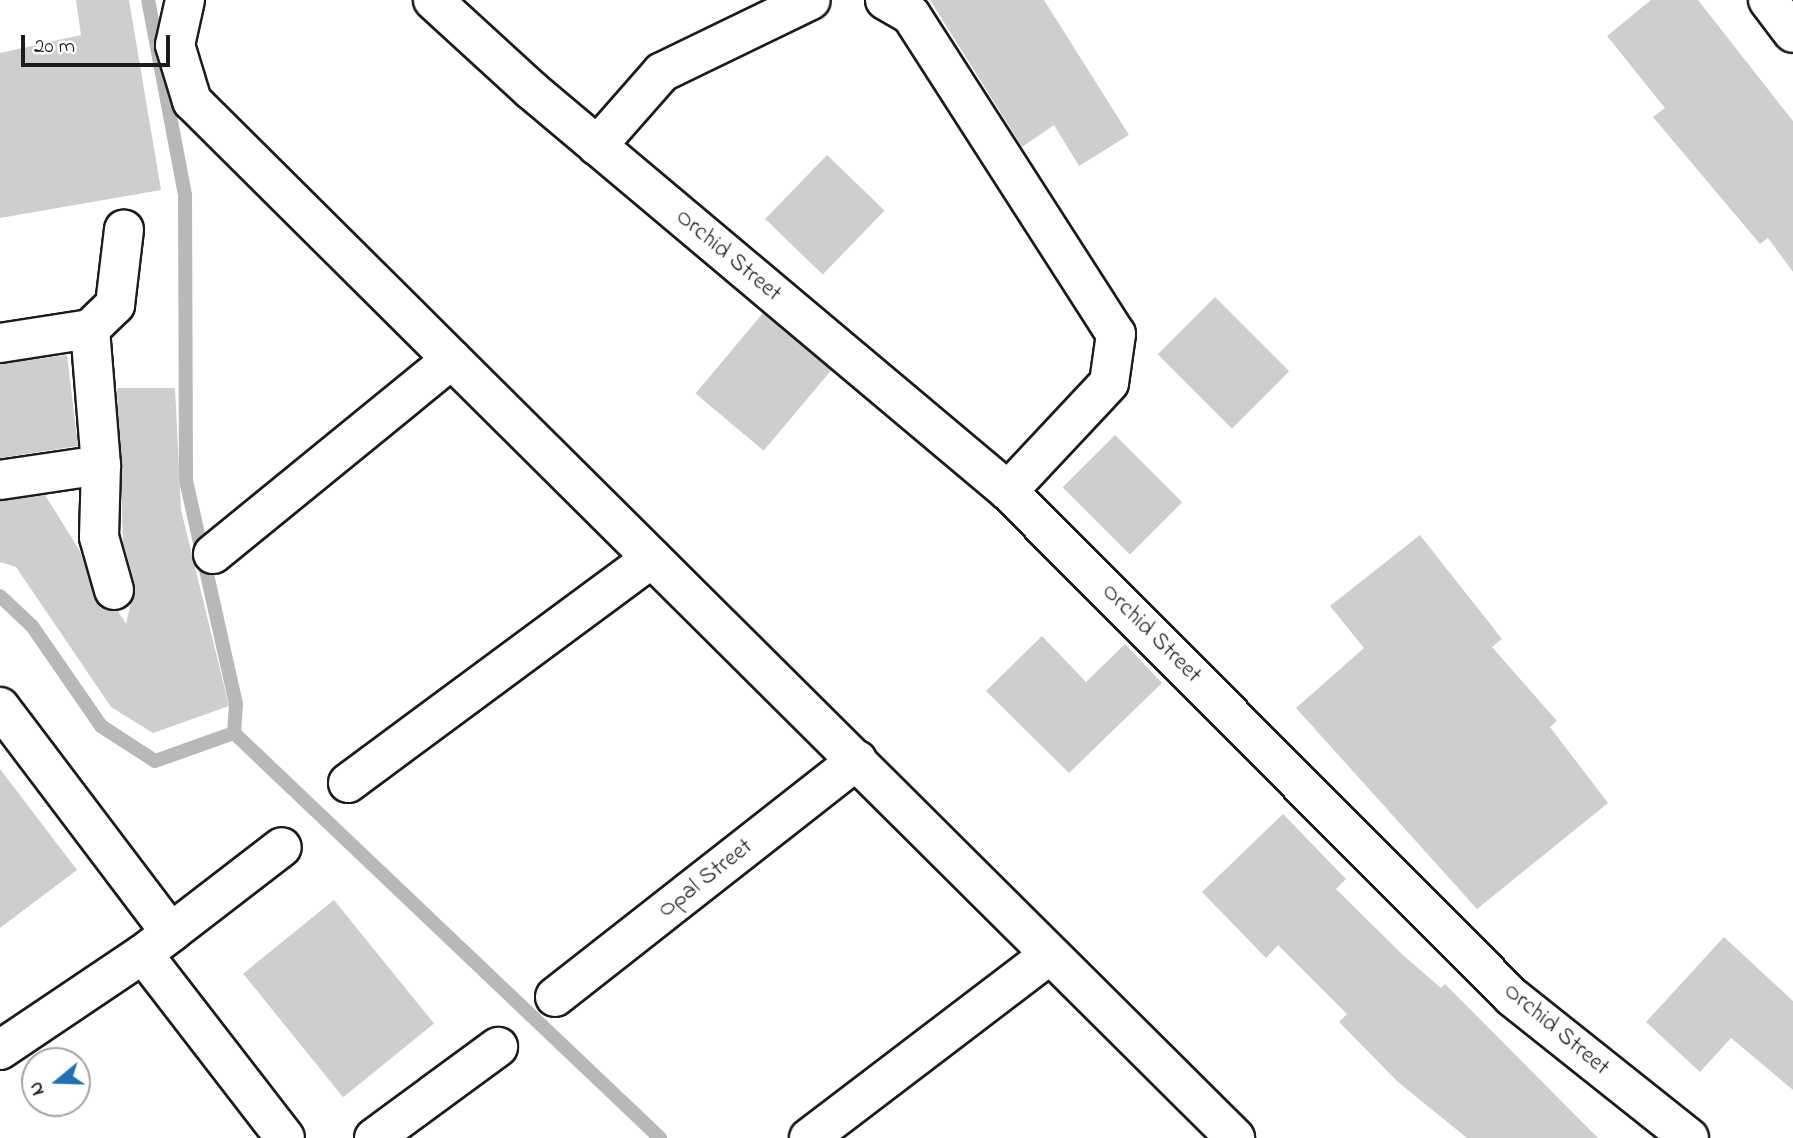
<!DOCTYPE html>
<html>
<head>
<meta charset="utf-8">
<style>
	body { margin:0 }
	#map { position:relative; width:1793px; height:1138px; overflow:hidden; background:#fff; font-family:"Indie Flower",sans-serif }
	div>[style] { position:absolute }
	.stream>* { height:14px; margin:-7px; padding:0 7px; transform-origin:7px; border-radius:7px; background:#b8b8b8 }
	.building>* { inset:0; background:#cecece; transform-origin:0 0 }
	.roads { filter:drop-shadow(2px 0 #1c1c1c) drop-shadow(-2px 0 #1c1c1c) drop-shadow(0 2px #1c1c1c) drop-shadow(0 -2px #1c1c1c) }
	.minor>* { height:38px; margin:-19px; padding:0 19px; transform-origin:19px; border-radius:19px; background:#fff }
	span { translate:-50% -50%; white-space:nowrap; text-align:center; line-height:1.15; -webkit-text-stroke:7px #fff; paint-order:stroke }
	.street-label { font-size:24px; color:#1c1c1c }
	.north { position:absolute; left:21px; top:1047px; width:70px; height:70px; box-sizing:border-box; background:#fff; border:2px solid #a4a4a4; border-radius:50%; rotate:251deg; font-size:19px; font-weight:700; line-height:28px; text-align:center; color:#1c1c1c }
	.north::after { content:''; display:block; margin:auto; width:24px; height:32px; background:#1f6fb2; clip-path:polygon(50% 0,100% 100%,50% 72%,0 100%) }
	.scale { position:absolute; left:21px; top:35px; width:149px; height:32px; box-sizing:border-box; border:4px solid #1c1c1c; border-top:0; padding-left:9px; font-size:21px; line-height:24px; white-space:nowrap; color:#1c1c1c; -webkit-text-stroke:5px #fff; paint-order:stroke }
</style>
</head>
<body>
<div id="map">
	<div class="stream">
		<i style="left:0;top:596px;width:44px;rotate:43.2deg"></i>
		<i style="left:32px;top:626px;width:121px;rotate:55.4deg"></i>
		<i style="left:101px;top:726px;width:64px;rotate:32.9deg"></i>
		<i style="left:155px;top:761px;width:84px;rotate:-19.5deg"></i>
		<i style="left:234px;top:733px;width:29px;rotate:-86deg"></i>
		<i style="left:236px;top:704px;width:230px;rotate:-102.6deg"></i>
		<i style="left:186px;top:480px;width:285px;rotate:-90.2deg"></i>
		<i style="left:185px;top:195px;width:198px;rotate:-100.7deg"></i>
		<i style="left:234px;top:733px;width:588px;rotate:43.55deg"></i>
	</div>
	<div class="building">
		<i style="clip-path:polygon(76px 0,129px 0,161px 190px,0 218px,0 53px,81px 35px)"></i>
		<i style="clip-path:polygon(930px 0,1044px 0,1129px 135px,1079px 166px,1054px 125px,1022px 147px)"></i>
		<i style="clip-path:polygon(1651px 0,1698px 0,1793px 121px,1793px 272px,1768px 238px,1760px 244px,1653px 117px,1665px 108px,1607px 36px)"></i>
		<i style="left:827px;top:155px;width:80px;height:89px;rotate:44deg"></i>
		<i style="left:1215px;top:297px;width:105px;height:81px;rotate:45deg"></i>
		<i style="left:763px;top:313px;width:89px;height:105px;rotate:40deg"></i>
		<i style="clip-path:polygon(67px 355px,78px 446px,0 458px,0 364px)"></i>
		<i style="clip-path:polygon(117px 388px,175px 388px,181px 510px,229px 706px,153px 733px,111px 707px,16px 567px,0 562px,0 501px,45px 495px,80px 551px,98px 605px,118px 611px,126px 624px,135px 585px,123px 542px)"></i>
		<i style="left:1115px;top:435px;width:95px;height:74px;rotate:45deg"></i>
		<i style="clip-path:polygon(1420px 535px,1502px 639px,1492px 647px,1557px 721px,1550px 727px,1608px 803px,1477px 909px,1296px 708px,1364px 648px,1330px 606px)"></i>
		<i style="clip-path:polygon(1042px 636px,1086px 682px,1125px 644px,1162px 683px,1069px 773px,986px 691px)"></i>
		<i style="clip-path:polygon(0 769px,77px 870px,0 928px)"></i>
		<i style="clip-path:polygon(1283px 814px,1346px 879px,1336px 889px,1404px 956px,1441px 988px,1445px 984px,1598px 1138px,1467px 1138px,1398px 1082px,1339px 1022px,1347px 1014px,1278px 945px,1266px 958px,1202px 892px)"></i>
		<i style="left:334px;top:900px;width:159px;height:117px;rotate:51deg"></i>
		<i style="clip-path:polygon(1724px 937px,1793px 1001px,1793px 1090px,1731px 1038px,1700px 1072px,1646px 1022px)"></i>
	</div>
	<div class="roads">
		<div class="minor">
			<i style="left:185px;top:0;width:46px;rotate:102.5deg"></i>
			<i style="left:175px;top:45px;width:59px;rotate:73.1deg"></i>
			<i style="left:192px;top:101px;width:1471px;rotate:44.83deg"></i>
			<i style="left:433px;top:0;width:132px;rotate:42.5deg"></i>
			<i style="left:530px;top:89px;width:625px;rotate:40.06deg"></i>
			<i style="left:1008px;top:491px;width:714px;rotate:45.11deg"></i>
			<i style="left:1512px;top:997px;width:226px;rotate:38.5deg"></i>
			<i style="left:885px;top:0;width:30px;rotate:30deg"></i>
			<i style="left:911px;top:15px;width:379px;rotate:57.3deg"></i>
			<i style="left:1116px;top:334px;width:49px;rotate:98.1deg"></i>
			<i style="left:1109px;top:383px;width:148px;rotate:133.1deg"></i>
			<i style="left:1768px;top:0;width:41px;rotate:52.9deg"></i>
			<i style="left:597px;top:146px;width:98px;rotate:-48.7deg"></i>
			<i style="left:662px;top:72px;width:165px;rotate:-25.8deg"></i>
			<i style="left:90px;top:329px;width:136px;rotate:85.4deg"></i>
			<i style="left:101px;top:465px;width:72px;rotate:91.6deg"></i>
			<i style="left:99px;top:537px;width:55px;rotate:74.2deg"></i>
			<i style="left:0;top:343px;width:91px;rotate:-8.8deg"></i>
			<i style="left:90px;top:329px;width:35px;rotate:-44deg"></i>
			<i style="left:115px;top:305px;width:76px;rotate:-83.2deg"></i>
			<i style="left:0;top:480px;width:102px;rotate:-8.4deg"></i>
			<i style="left:213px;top:554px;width:308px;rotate:-39.2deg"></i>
			<i style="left:0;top:707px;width:283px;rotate:52.9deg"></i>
			<i style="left:348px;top:783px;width:378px;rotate:-36.5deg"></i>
			<i style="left:143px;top:954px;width:232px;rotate:52.3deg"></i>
			<i style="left:555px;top:997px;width:384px;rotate:-38.1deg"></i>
			<i style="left:0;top:1050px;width:172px;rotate:-33.9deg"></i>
			<i style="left:143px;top:954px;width:175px;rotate:-37.6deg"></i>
			<i style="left:374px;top:1138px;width:154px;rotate:-36.3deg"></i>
			<i style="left:809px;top:1138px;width:299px;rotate:-37.3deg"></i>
		</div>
	</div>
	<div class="street-label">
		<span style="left:728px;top:256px;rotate:40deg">Orchid Street</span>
		<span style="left:1151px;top:634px;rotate:45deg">Orchid Street</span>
		<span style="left:706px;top:879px;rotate:-38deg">Opal Street</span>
		<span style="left:1556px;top:1030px;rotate:40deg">Orchid Street</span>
	</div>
	<div class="north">N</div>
	<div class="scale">20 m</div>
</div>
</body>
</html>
